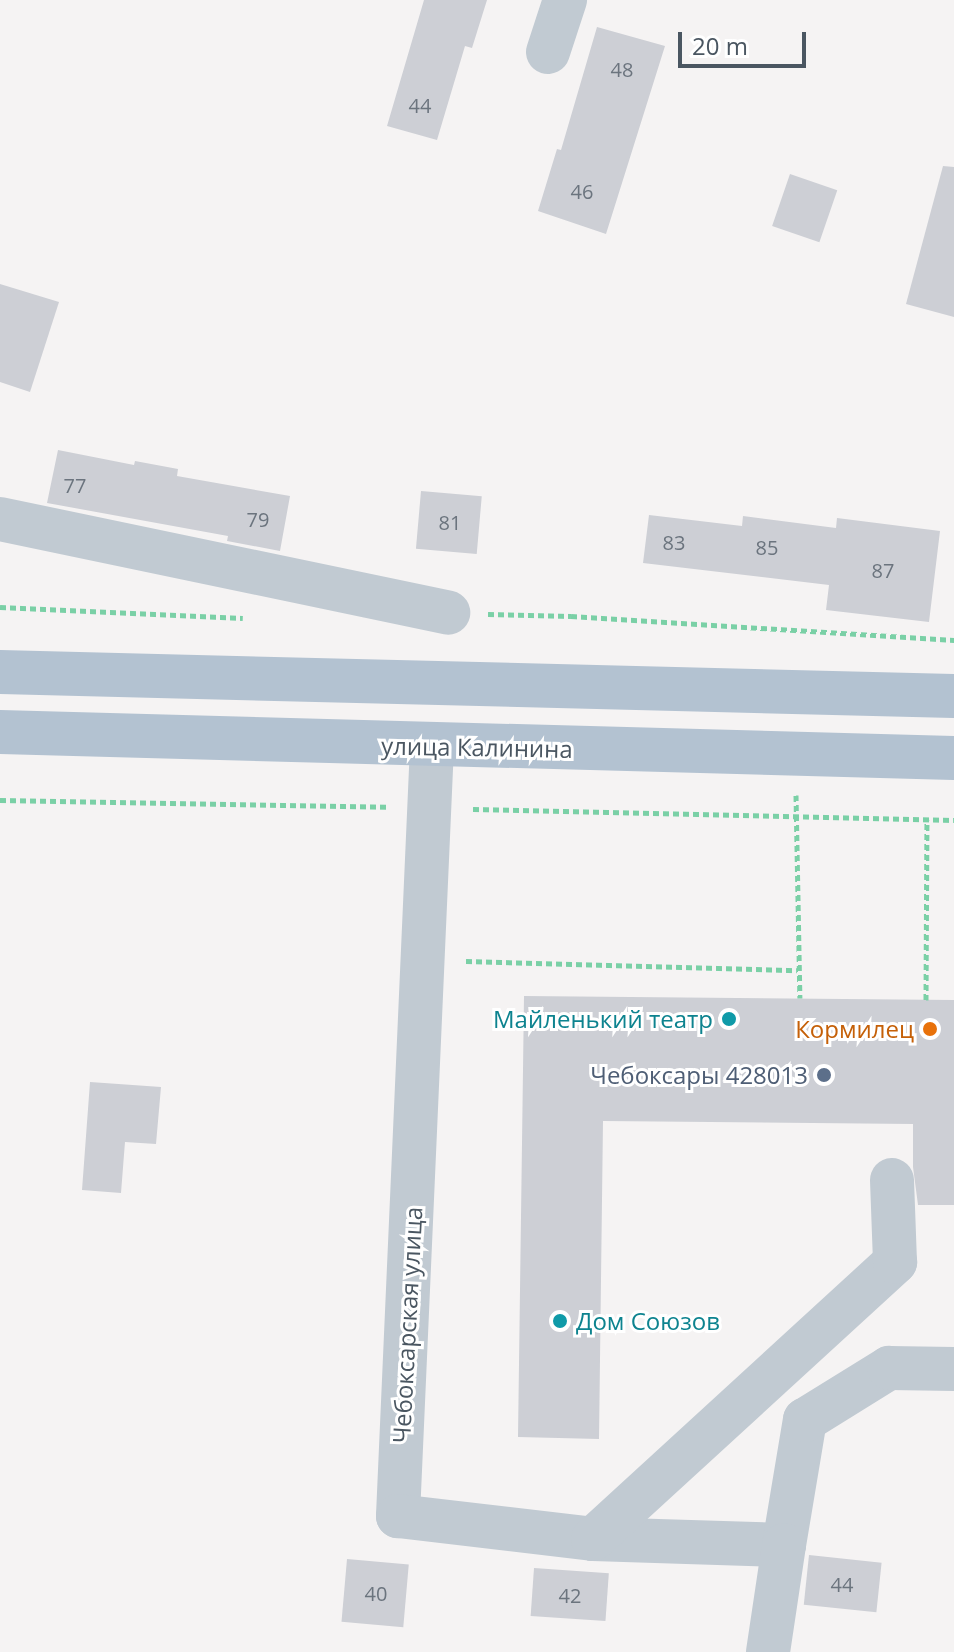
<!DOCTYPE html>
<html>
<head>
<meta charset="utf-8">
<style>
	body { margin:0 }
	#map { position:relative; width:954px; height:1652px; overflow:hidden; background:#f5f3f3; font-family:"Open Sans",sans-serif }
	div>[style] { position:absolute }
	.building>* { inset:0; background:#cdcfd5; transform-origin:0 0 }
	.path>* { height:5px; margin-top:-2.5px; transform-origin:0; background:repeating-linear-gradient(90deg,#7ad0a6 0 6px,transparent 0 10px) }
	.minor>* { height:44px; margin:-22px; padding:0 22px; transform-origin:22px; border-radius:22px; background:#c1cad2 }
	.major>* { height:44px; margin:-22px; padding:0 22px; transform-origin:22px; border-radius:22px; background:#b3c2d1 }
	.dots>* { width:22px; height:22px; translate:-50% -50%; box-sizing:border-box; border:4px solid #fff; border-radius:50% }
	span { translate:-50% -50%; white-space:nowrap; text-align:center; line-height:1.15; -webkit-text-stroke:6px #fff; paint-order:stroke }
	.number-label { font-size:20px; color:#6b747e }
	.number-label span { -webkit-text-stroke-width:0 }
	.street-label { font-size:24px; color:#4a5661 }
	.culture-label { font-size:24px; color:#0d838f }
	.right { translate:-100% -50%; text-align:right }
	.left { translate:0 -50%; text-align:left }
	.food-label { font-size:24px; color:#c56008 }
	.service-label { font-size:24px; color:#4e5e75 }
	.scale { position:absolute; left:678px; top:32px; width:128px; height:36px; box-sizing:border-box; border:4px solid #4a5661; border-top:0; padding-left:10px; font-size:24px; line-height:28px; white-space:nowrap; color:#4a5661; -webkit-text-stroke:6px #fff; paint-order:stroke }
</style>
</head>
<body>
<div id="map">
	<div class="building">
		<i style="clip-path:polygon(424px 0,487px 0,472px 48px,465px 46px,437px 140px,387px 126px)"></i>
		<i style="clip-path:polygon(597px 27px,665px 46px,606px 234px,538px 211px,557px 149px,561px 150px)"></i>
		<i style="clip-path:polygon(943px 166px,954px 167px,954px 317px,906px 304px)"></i>
		<i style="left:790px;top:174px;width:50px;height:55px;rotate:19deg"></i>
		<i style="clip-path:polygon(0 284px,59px 302px,30px 392px,0 382px)"></i>
		<i style="clip-path:polygon(58px 450px,134px 465px,135px 461px,178px 469px,177px 476px,290px 496px,280px 551px,227px 541px,228px 536px,47px 503px)"></i>
		<i style="left:421px;top:491px;width:61px;height:58px;rotate:5deg"></i>
		<i style="clip-path:polygon(649px 515px,742px 526px,743px 516px,836px 528px,837px 518px,940px 531px,929px 622px,826px 610px,829px 585px,643px 563px)"></i>
		<i style="clip-path:polygon(524px 996px,954px 1000px,954px 1205px,918px 1205px,913px 1167px,913px 1124px,603px 1121px,599px 1439px,518px 1437px)"></i>
		<i style="clip-path:polygon(90px 1082px,161px 1087px,156px 1144px,125px 1142px,121px 1193px,82px 1190px)"></i>
		<i style="left:809px;top:1555px;width:73px;height:50px;rotate:6deg"></i>
		<i style="left:347px;top:1559px;width:62px;height:63px;rotate:5deg"></i>
		<i style="left:534px;top:1568px;width:75px;height:48px;rotate:4deg"></i>
	</div>
	<div class="path">
		<i style="left:0;top:607px;width:243px;rotate:2.6deg"></i>
		<i style="left:488px;top:614px;width:83px;rotate:1.4deg"></i>
		<i style="left:571px;top:616px;width:384px;rotate:3.6deg"></i>
		<i style="left:796px;top:795px;width:203px;rotate:88.9deg"></i>
		<i style="left:0;top:800px;width:387px;rotate:1deg"></i>
		<i style="left:473px;top:809px;width:481px;rotate:1.3deg"></i>
		<i style="left:466px;top:961px;width:331px;rotate:1.6deg"></i>
		<i style="left:926px;top:1000px;width:180px;rotate:-89.7deg"></i>
	</div>
	<div class="minor">
		<i style="left:548px;top:52px;width:55px;rotate:-71.9deg"></i>
		<i style="left:0;top:519px;width:458px;rotate:11.8deg"></i>
		<i style="left:432px;top:746px;width:771px;rotate:92.53deg"></i>
		<i style="left:398px;top:1516px;width:196px;rotate:6.7deg"></i>
		<i style="left:593px;top:1539px;width:191px;rotate:1.8deg"></i>
		<i style="left:784px;top:1545px;width:127px;rotate:-80.5deg"></i>
		<i style="left:805px;top:1420px;width:99px;rotate:-31.8deg"></i>
		<i style="left:889px;top:1368px;width:65px;rotate:0.9deg"></i>
		<i style="left:593px;top:1539px;width:410px;rotate:-42.5deg"></i>
		<i style="left:895px;top:1262px;width:82px;rotate:-92.1deg"></i>
		<i style="left:768px;top:1652px;width:108px;rotate:-81.5deg"></i>
	</div>
	<div class="major">
		<i style="left:0;top:672px;width:954px;rotate:1.44deg"></i>
		<i style="left:0;top:732px;width:954px;rotate:1.56deg"></i>
	</div>
	<div class="dots">
		<i style="left:729px;top:1019px;background:#0f9aa8"></i>
		<i style="left:930px;top:1029px;background:#e8710a"></i>
		<i style="left:824px;top:1075px;background:#5c6f8a"></i>
		<i style="left:560px;top:1321px;background:#0f9aa8"></i>
	</div>
	<div class="number-label">
		<span style="left:622px;top:69px">48</span>
		<span style="left:420px;top:105px">44</span>
		<span style="left:582px;top:191px">46</span>
		<span style="left:75px;top:485px">77</span>
		<span style="left:258px;top:519px">79</span>
		<span style="left:450px;top:522px">81</span>
		<span style="left:674px;top:542px">83</span>
		<span style="left:767px;top:547px">85</span>
		<span style="left:883px;top:570px">87</span>
		<span style="left:842px;top:1584px">44</span>
		<span style="left:376px;top:1593px">40</span>
		<span style="left:570px;top:1595px">42</span>
	</div>
	<div class="street-label">
		<span style="left:477px;top:747px;rotate:1deg">улица Калинина</span>
		<span style="left:407px;top:1325px;rotate:-87deg">Чебоксарская улица</span>
	</div>
	<div class="culture-label">
		<span class="right" style="left:713px;top:1019px">Майленький театр</span>
		<span class="left" style="left:576px;top:1321px">Дом Союзов</span>
	</div>
	<div class="food-label">
		<span class="right" style="left:914px;top:1029px">Кормилец</span>
	</div>
	<div class="service-label">
		<span class="right" style="left:808px;top:1075px">Чебоксары 428013</span>
	</div>
	<div class="scale">20 m</div>
</div>
</body>
</html>
